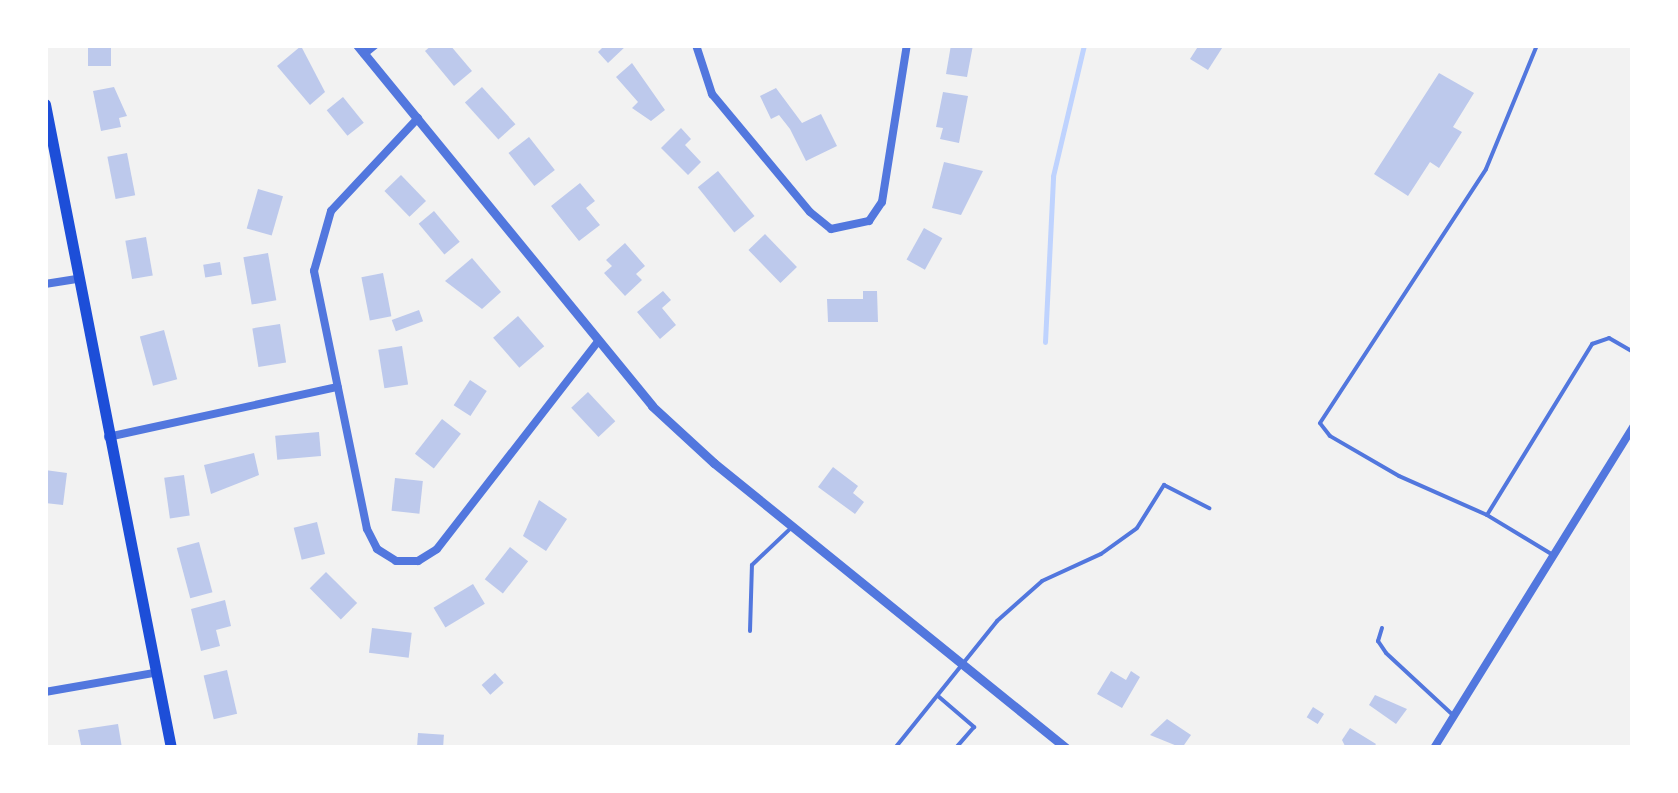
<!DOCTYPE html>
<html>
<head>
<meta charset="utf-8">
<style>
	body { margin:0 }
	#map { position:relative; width:1678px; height:793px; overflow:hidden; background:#f2f2f2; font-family:Lato,sans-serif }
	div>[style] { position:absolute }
	.stream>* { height:5px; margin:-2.5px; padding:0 2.5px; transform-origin:2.5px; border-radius:2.5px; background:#bfd3fe }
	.building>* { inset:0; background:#bdc9ec; transform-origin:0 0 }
	.service>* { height:4px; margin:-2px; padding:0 2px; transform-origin:2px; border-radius:2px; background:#5277de }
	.minor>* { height:8px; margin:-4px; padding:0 4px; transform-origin:4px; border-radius:4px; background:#5277de }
	.tertiary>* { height:9px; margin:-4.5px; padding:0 4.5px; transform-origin:4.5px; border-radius:4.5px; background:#5277de }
	.primary>* { height:11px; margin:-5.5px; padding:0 5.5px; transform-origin:5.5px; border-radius:5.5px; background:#1d4ed8 }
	span { translate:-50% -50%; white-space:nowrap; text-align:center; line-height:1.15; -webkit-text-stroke:8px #fff; paint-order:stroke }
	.frame { position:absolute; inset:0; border:48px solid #fff; pointer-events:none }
</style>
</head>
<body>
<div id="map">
	<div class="stream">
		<i style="left:1045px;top:342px;width:166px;rotate:-87.2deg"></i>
		<i style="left:1053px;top:176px;width:135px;rotate:-76.7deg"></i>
	</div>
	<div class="building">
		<i style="left:88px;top:45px;width:23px;height:21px"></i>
		<i style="clip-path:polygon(432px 45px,450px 45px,472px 71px,454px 86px,425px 51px)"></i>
		<i style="clip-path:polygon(605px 45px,627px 45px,608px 63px,598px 52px)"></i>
		<i style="clip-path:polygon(951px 45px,973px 45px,967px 77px,946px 74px)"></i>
		<i style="clip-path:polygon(1199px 45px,1224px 45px,1208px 70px,1190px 59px)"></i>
		<i style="clip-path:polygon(301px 46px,325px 92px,310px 105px,277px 66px)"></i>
		<i style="clip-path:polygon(632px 63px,665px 110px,651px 121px,632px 108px,638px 102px,616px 77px)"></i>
		<i style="clip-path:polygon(1439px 73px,1474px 93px,1453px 127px,1462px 132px,1439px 168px,1430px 162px,1408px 196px,1374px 174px)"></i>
		<i style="clip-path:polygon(114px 87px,127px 116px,119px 118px,121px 127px,101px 131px,93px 91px)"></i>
		<i style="left:482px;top:87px;width:50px;height:23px;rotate:48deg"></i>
		<i style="clip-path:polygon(776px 88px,802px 123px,821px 114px,837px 146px,806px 161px,790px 129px,779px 115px,771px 119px,760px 96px)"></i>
		<i style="clip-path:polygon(943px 92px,968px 96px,959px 143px,940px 139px,943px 128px,936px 127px)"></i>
		<i style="left:343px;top:97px;width:33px;height:21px;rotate:51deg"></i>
		<i style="clip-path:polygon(681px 128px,691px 139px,685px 145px,701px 162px,688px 175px,661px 148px)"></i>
		<i style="left:529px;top:137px;width:42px;height:26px;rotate:52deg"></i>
		<i style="left:127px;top:153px;width:43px;height:20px;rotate:79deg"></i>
		<i style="clip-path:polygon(944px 162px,983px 171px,961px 215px,932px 208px)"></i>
		<i style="left:718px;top:171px;width:58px;height:26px;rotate:51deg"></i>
		<i style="left:401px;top:175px;width:36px;height:23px;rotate:46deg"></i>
		<i style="clip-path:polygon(580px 183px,595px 201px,586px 208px,600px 225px,579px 241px,551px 206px)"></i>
		<i style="left:258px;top:189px;width:26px;height:41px;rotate:16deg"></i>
		<i style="left:434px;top:211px;width:40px;height:20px;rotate:50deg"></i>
		<i style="left:924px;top:228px;width:21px;height:36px;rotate:29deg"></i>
		<i style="left:765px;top:234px;width:46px;height:23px;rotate:46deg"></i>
		<i style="left:146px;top:237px;width:39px;height:21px;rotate:80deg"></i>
		<i style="clip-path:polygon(625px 243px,645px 266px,636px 274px,642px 280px,625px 296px,604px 273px,612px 266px,606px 260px)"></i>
		<i style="left:268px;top:253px;width:48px;height:25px;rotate:80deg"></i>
		<i style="clip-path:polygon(472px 258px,501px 292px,482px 309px,445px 281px)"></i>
		<i style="left:220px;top:262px;width:13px;height:17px;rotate:81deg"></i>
		<i style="left:383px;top:273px;width:44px;height:22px;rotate:79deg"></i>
		<i style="clip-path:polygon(663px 291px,671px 300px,662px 308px,676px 325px,660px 339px,637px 312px)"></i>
		<i style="clip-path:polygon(863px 291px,877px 291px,878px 322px,828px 322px,827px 299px,863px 299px)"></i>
		<i style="left:419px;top:310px;width:12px;height:29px;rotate:70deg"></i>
		<i style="left:518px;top:316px;width:40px;height:33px;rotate:49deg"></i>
		<i style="left:280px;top:324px;width:39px;height:28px;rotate:81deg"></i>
		<i style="left:164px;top:330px;width:51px;height:25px;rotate:75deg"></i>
		<i style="left:402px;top:346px;width:39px;height:24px;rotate:81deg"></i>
		<i style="left:470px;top:380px;width:20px;height:30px;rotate:33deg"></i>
		<i style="left:588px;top:392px;width:40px;height:23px;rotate:47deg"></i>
		<i style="left:442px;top:419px;width:24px;height:44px;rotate:38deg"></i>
		<i style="left:319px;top:432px;width:24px;height:44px;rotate:85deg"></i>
		<i style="clip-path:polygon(254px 453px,259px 475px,211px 494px,204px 465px)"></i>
		<i style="clip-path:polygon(833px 467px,858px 486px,853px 493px,864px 502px,855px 514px,818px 487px)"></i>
		<i style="clip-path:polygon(45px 470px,67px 473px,63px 505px,45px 503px)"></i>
		<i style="left:184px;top:475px;width:41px;height:20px;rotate:82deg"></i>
		<i style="left:395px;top:478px;width:28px;height:33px;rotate:6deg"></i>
		<i style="clip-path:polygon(539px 500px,567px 519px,546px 551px,523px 536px)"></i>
		<i style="left:317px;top:522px;width:33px;height:24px;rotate:76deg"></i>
		<i style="left:199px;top:542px;width:52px;height:23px;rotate:75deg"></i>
		<i style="left:510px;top:547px;width:23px;height:41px;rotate:38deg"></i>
		<i style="left:326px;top:572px;width:44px;height:23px;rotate:45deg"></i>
		<i style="left:473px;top:584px;width:23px;height:46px;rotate:59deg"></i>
		<i style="clip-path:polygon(225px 600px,231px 626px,216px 630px,220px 646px,201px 651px,191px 609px)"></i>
		<i style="left:372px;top:628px;width:40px;height:25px;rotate:7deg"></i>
		<i style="left:227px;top:670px;width:45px;height:24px;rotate:77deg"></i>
		<i style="clip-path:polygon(1111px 671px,1126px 680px,1131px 671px,1140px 677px,1122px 708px,1097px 694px)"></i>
		<i style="left:495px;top:673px;width:13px;height:18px;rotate:48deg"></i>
		<i style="clip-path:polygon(1375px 695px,1407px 709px,1396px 724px,1369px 705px)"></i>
		<i style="left:1313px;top:707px;width:13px;height:12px;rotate:32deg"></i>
		<i style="clip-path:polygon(1167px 719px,1191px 735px,1182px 748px,1150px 735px)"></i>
		<i style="clip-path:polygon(118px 724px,122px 748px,81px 745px,78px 730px)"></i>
		<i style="clip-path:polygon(1350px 728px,1376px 744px,1373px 748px,1346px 748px,1342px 740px)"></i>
		<i style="left:418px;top:733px;width:26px;height:15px;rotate:4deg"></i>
	</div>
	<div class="service">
		<i style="left:1487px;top:515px;width:96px;rotate:-156.1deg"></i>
		<i style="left:1399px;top:476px;width:80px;rotate:-149.9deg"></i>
		<i style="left:1330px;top:436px;width:16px;rotate:-128deg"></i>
		<i style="left:1320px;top:423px;width:303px;rotate:-56.8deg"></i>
		<i style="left:1486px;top:169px;width:134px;rotate:-67.6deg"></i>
		<i style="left:1553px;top:555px;width:77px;rotate:-148.8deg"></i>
		<i style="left:1487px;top:515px;width:201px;rotate:-58.4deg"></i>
		<i style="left:1592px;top:344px;width:18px;rotate:-19deg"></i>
		<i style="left:1609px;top:338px;width:28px;rotate:30deg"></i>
		<i style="left:1382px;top:628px;width:14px;rotate:107deg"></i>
		<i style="left:1378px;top:641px;width:14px;rotate:56deg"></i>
		<i style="left:1386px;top:653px;width:93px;rotate:42.8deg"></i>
		<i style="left:750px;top:631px;width:66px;rotate:-88.3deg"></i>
		<i style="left:752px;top:565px;width:55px;rotate:-43.5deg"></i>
		<i style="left:938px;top:696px;width:48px;rotate:40.7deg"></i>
		<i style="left:974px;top:727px;width:28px;rotate:131deg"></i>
		<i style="left:895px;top:748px;width:163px;rotate:-51.2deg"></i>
		<i style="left:997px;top:621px;width:60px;rotate:-41.6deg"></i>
		<i style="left:1042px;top:581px;width:65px;rotate:-24.6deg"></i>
		<i style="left:1101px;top:554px;width:44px;rotate:-35.8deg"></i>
		<i style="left:1137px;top:528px;width:51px;rotate:-57.9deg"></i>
		<i style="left:1164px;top:485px;width:51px;rotate:27.1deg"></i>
	</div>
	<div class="minor">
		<i style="left:696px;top:45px;width:52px;rotate:71.9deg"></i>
		<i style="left:712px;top:94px;width:153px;rotate:50.3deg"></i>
		<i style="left:810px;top:212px;width:27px;rotate:39deg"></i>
		<i style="left:831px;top:229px;width:39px;rotate:-12deg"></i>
		<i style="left:869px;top:221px;width:23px;rotate:-56deg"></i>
		<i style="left:882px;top:202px;width:159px;rotate:-81deg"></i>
		<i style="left:364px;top:54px;width:14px;rotate:-39deg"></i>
		<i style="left:418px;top:118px;width:127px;rotate:133.1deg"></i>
		<i style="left:331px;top:211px;width:62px;rotate:105.8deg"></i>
		<i style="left:314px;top:271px;width:263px;rotate:78.4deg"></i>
		<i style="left:367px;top:529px;width:22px;rotate:63deg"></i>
		<i style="left:377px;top:549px;width:22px;rotate:32deg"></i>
		<i style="left:396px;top:561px;width:22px"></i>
		<i style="left:418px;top:561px;width:22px;rotate:-32deg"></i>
		<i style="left:437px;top:549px;width:264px;rotate:-52.2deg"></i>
		<i style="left:45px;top:284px;width:32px;rotate:-9deg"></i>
		<i style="left:108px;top:437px;width:235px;rotate:-12.3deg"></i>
		<i style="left:45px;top:692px;width:111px;rotate:-9.9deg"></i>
		<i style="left:1434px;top:748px;width:378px;rotate:-58.2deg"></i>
	</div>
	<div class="tertiary">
		<i style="left:357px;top:45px;width:466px;rotate:50.7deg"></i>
		<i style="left:652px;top:406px;width:84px;rotate:42.6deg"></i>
		<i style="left:714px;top:463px;width:453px;rotate:39deg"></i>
	</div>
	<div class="primary">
		<i style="left:45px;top:104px;width:656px;rotate:78.93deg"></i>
	</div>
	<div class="frame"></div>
</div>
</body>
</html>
